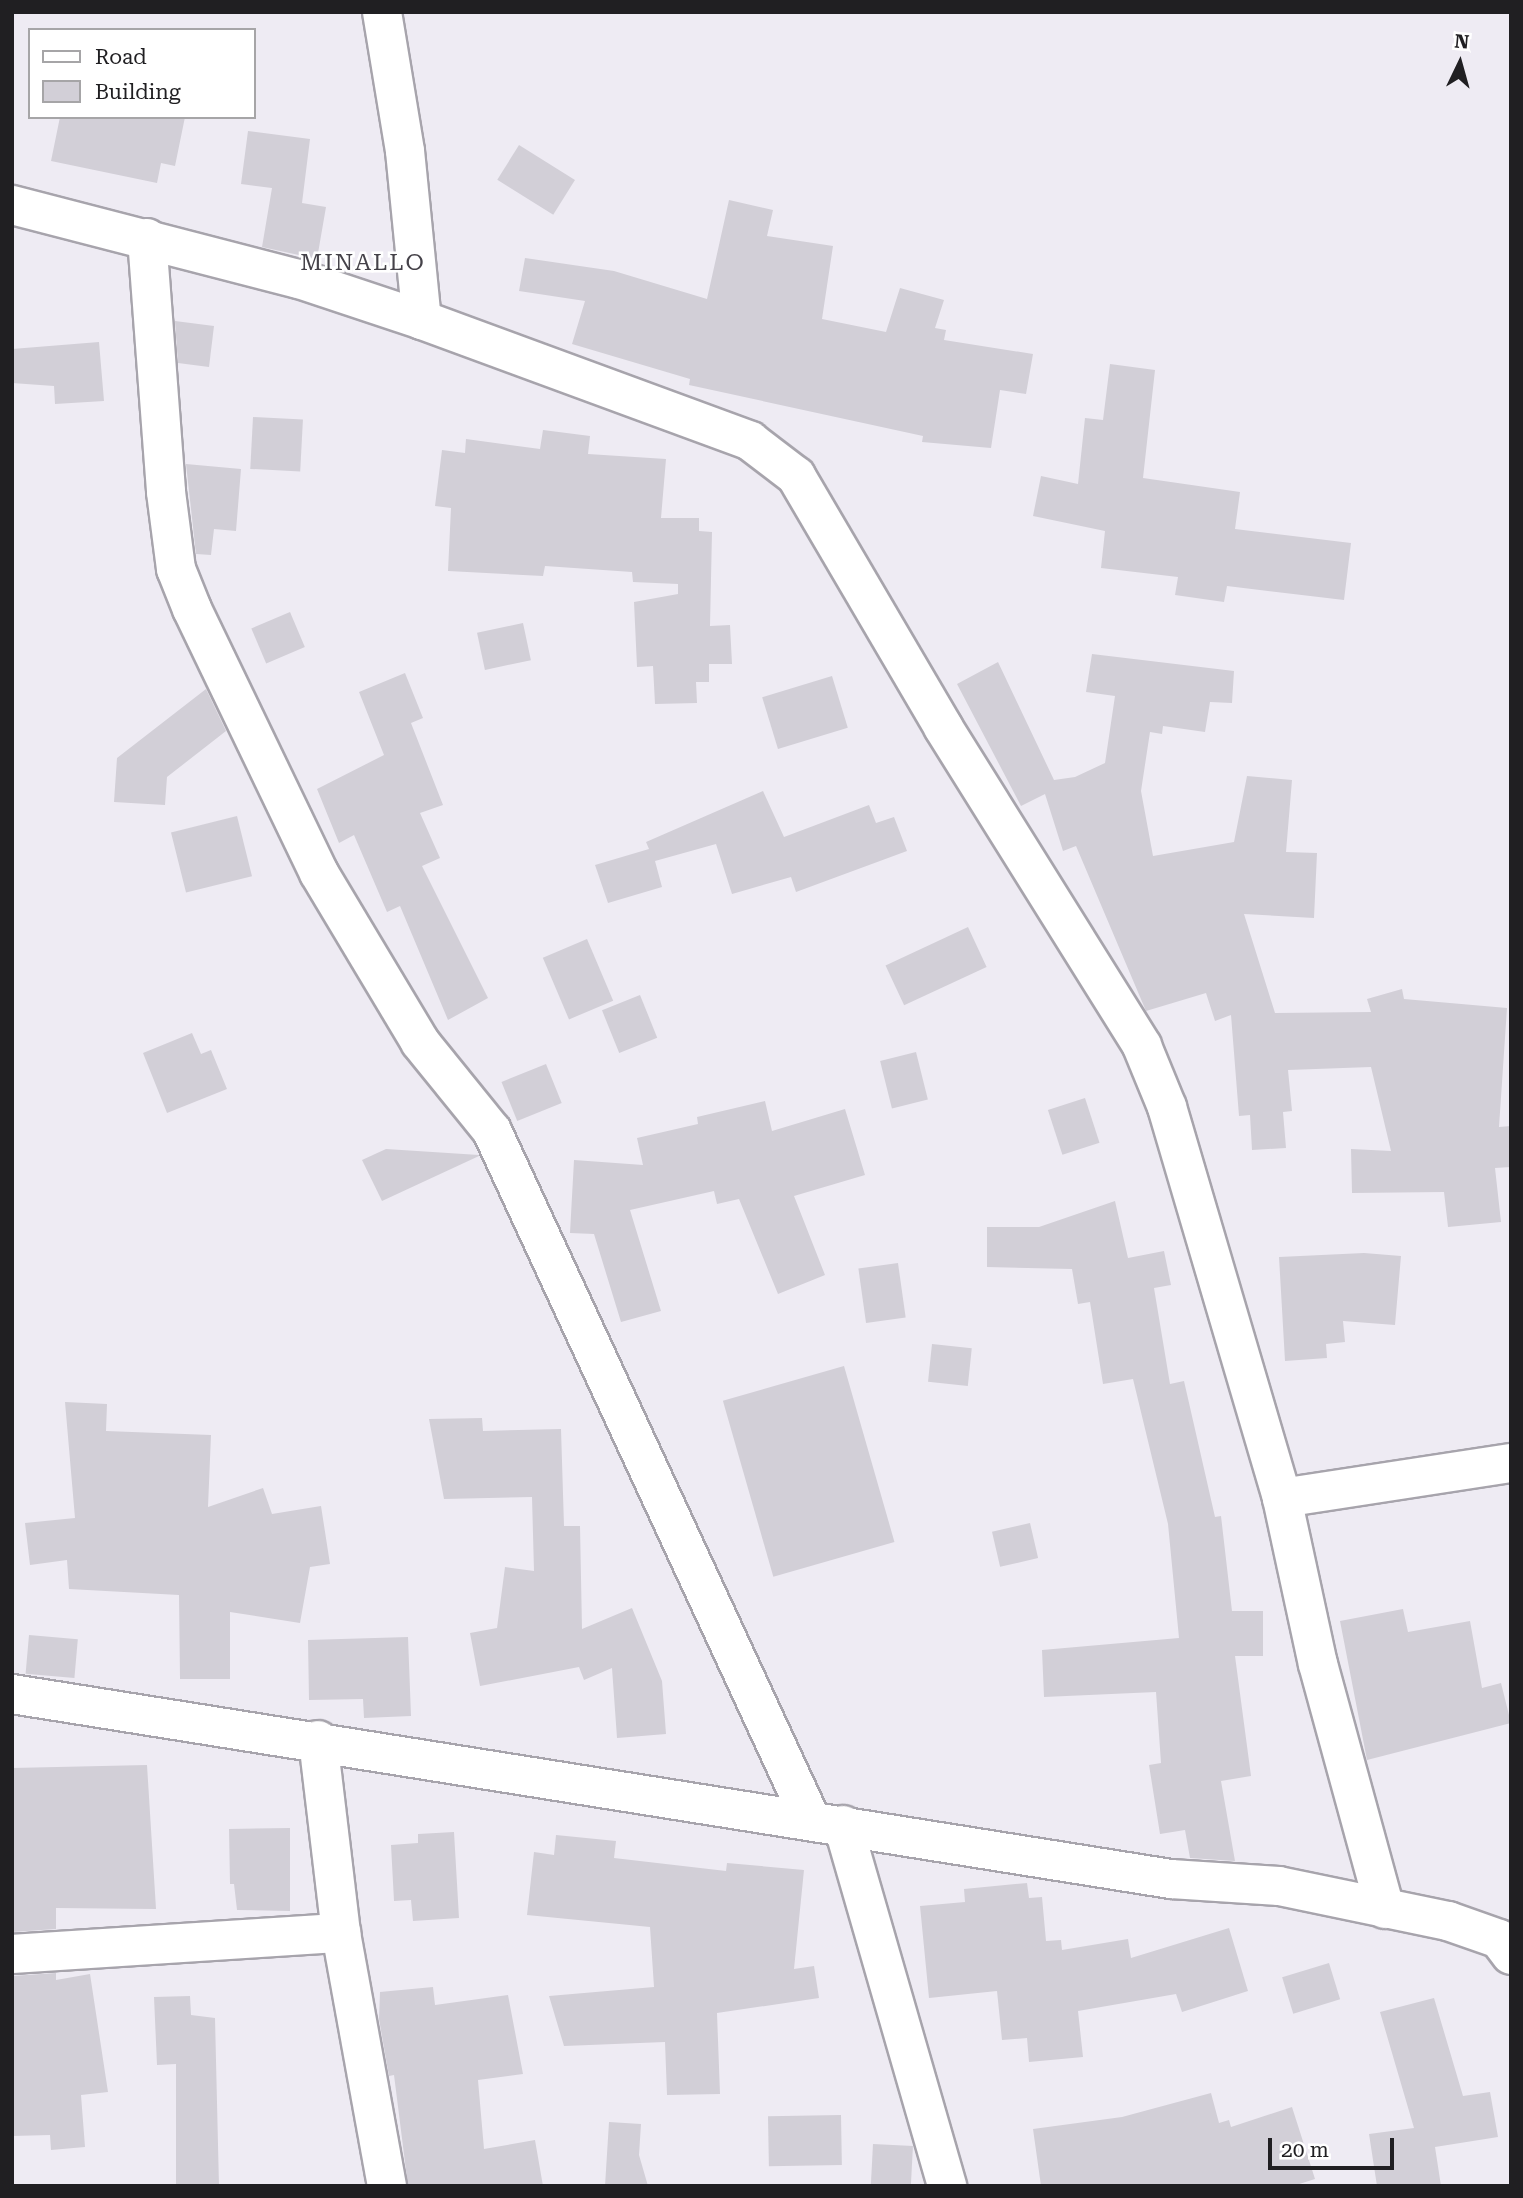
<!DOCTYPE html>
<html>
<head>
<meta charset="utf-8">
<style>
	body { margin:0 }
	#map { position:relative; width:1523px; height:2198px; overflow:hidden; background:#eeebf3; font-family:"Roboto Serif",serif }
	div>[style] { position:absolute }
	.building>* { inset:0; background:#d2cfd7; transform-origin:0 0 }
	.roads { filter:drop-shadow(2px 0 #a7a4ac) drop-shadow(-2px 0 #a7a4ac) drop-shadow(0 2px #a7a4ac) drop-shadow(0 -2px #a7a4ac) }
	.minor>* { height:38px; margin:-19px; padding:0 19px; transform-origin:19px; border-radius:19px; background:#fff }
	span { translate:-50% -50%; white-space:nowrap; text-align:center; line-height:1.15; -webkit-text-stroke:5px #fff; paint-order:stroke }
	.quarter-label { font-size:23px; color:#454249; letter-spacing:2px }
	.frame { position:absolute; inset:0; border:14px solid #201f22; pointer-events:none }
	.legend { position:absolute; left:28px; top:28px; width:228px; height:91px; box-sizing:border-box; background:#fff; border:2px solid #a6a5a7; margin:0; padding:9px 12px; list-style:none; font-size:21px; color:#201f22 }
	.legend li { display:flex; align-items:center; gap:14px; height:35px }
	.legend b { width:35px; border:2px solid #a6a5a7 }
	.north { position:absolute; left:1425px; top:28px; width:70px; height:70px; -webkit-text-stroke:5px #fff; paint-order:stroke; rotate:5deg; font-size:19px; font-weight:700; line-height:28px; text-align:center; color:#201f22 }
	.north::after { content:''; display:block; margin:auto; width:24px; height:32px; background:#201f22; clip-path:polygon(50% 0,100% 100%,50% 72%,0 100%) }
	.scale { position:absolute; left:1268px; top:2138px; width:126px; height:32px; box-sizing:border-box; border:4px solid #201f22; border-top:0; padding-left:9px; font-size:21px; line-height:24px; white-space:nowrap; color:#201f22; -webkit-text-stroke:5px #fff; paint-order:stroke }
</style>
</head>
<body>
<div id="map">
	<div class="building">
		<i style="clip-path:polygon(60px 117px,185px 117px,175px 166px,161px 163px,157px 183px,51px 161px)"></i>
		<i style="clip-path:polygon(248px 131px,310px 139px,302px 203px,326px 207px,317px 259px,262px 247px,272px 188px,241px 184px)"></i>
		<i style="left:519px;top:145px;width:66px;height:41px;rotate:32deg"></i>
		<i style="clip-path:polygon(729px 200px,773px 210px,767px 236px,833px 246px,822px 319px,886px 332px,900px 288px,944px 300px,935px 328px,946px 330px,944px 340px,1033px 354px,1026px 394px,1000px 390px,991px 448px,922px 442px,923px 436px,689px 385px,690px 379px,572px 344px,585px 301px,519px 291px,525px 258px,614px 271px,707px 299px)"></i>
		<i style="clip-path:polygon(175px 321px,214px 326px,209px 367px,178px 363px)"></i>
		<i style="clip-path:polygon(99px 342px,104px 401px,55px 404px,54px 386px,12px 383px,12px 349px)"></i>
		<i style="clip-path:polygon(1110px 364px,1155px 370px,1143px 478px,1240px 492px,1235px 529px,1351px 543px,1344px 600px,1227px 586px,1224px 602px,1175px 595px,1178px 577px,1101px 568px,1105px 531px,1033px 516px,1041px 476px,1078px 484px,1085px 418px,1103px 420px)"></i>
		<i style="left:253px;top:417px;width:50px;height:52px;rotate:3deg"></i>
		<i style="clip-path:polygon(543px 430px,590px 436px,588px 454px,666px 459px,661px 518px,699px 518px,699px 531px,712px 532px,710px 626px,730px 625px,732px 664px,709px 664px,709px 682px,696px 682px,697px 703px,655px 704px,653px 666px,637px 667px,634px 602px,678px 594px,678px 584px,633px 582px,632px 572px,545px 566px,543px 576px,448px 571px,451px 508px,435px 506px,442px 450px,465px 453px,466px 439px,540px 449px)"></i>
		<i style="clip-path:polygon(186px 464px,241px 469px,236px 531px,214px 529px,211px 555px,196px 554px)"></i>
		<i style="left:290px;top:612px;width:38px;height:42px;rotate:67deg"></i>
		<i style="left:523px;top:623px;width:38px;height:47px;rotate:78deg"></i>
		<i style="clip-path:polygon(1092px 654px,1234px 671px,1232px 703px,1210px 702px,1205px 732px,1163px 726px,1162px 734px,1150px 732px,1141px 791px,1153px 856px,1234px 842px,1247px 776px,1292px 780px,1286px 852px,1317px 853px,1314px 918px,1244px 914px,1275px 1013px,1371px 1012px,1367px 999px,1402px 989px,1404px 999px,1507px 1008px,1499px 1127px,1511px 1126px,1511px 1167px,1495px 1168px,1501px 1222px,1448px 1227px,1444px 1192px,1352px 1193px,1351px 1149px,1391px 1151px,1371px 1067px,1288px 1070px,1292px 1111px,1283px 1112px,1286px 1148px,1252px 1150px,1250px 1115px,1239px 1116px,1231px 1015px,1215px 1021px,1206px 993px,1146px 1011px,1076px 846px,1063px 851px,1045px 794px,1021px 806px,957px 684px,998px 662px,1054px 780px,1075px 777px,1105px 763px,1115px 696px,1086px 692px)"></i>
		<i style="clip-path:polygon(405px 673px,423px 718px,411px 723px,443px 805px,420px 813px,440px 858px,422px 866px,488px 998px,448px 1020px,400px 906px,387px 912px,354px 835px,339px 843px,317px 789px,384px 755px,359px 692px)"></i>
		<i style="left:832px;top:676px;width:54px;height:73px;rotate:73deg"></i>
		<i style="clip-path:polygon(206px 689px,226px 731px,167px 777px,165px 805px,114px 802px,117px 758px)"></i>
		<i style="clip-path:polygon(763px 791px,784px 837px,869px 805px,876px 823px,894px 817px,907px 851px,796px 892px,791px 877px,732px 894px,716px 844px,655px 861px,662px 887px,608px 903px,595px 865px,649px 849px,646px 842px)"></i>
		<i style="left:237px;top:816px;width:62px;height:68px;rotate:76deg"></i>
		<i style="left:968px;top:927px;width:44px;height:91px;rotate:65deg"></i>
		<i style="left:587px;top:939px;width:67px;height:48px;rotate:67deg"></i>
		<i style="left:640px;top:995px;width:46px;height:41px;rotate:68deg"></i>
		<i style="clip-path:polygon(192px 1033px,201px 1054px,211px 1050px,227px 1089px,167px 1113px,143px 1053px)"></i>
		<i style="left:916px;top:1052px;width:49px;height:37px;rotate:76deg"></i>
		<i style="left:546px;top:1064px;width:42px;height:48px;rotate:68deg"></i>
		<i style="left:1085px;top:1098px;width:47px;height:39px;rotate:72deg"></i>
		<i style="clip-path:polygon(765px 1101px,772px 1131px,845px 1109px,865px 1175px,794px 1196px,825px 1275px,778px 1294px,739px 1199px,717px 1204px,714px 1191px,630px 1210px,661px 1311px,621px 1322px,594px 1234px,570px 1233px,574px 1160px,643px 1165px,637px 1138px,698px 1124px,697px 1117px)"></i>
		<i style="clip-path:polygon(386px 1149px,479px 1155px,479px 1156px,382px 1201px,362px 1160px)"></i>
		<i style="clip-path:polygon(1115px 1201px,1128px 1258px,1164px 1251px,1171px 1285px,1154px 1288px,1170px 1384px,1184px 1381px,1215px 1517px,1221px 1516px,1232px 1611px,1263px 1611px,1263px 1656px,1235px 1656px,1251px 1776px,1221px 1781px,1235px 1861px,1190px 1858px,1185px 1830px,1160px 1834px,1149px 1765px,1161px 1763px,1156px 1692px,1044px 1697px,1042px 1650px,1179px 1638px,1168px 1524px,1133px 1379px,1103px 1384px,1090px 1302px,1078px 1304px,1072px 1269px,987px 1267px,987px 1227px,1039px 1227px)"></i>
		<i style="clip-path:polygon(1364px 1253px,1401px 1256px,1395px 1325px,1343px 1321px,1345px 1342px,1326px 1344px,1327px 1358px,1285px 1361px,1279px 1257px)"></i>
		<i style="left:898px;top:1263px;width:55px;height:40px;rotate:82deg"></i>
		<i style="left:932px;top:1344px;width:40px;height:38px;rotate:6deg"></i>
		<i style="left:844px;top:1366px;width:183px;height:126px;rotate:74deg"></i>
		<i style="clip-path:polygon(65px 1402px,107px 1404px,106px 1431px,211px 1435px,208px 1507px,263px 1488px,272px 1514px,321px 1506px,330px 1564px,310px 1567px,300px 1623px,230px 1612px,230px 1679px,180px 1679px,179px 1595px,69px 1589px,67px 1560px,30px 1565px,25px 1523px,75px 1518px)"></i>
		<i style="clip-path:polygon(482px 1418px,483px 1431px,561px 1429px,564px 1526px,580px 1526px,582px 1629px,632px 1608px,662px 1681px,666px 1734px,617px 1738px,612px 1668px,584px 1680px,579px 1667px,480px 1686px,470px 1633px,497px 1628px,505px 1567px,534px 1571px,532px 1497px,444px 1499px,429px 1419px)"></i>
		<i style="left:1030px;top:1523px;width:36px;height:39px;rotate:77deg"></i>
		<i style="clip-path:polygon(1403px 1609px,1408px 1632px,1470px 1621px,1482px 1688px,1501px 1683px,1511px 1723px,1367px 1760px,1340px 1621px)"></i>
		<i style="left:29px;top:1635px;width:49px;height:39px;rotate:5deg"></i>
		<i style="clip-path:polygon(408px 1637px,411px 1716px,364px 1718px,363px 1699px,309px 1700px,308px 1640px)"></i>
		<i style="clip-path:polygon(147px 1765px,156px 1909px,56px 1908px,56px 1929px,12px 1932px,12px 1768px)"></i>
		<i style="clip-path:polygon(290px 1828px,290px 1911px,237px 1910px,234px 1884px,230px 1884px,229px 1829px)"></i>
		<i style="clip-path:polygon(454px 1832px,459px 1918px,413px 1921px,411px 1900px,394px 1901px,391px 1845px,418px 1843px,418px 1834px)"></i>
		<i style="clip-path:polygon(556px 1835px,616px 1841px,614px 1858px,726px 1871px,727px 1863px,804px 1870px,794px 1969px,814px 1966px,819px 1998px,717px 2013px,720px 2094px,667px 2095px,665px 2042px,564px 2046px,549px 1996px,654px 1987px,650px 1927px,527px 1915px,534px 1852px,554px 1855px)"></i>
		<i style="clip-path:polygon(1027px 1883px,1029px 1898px,1042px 1897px,1046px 1941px,1061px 1940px,1062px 1950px,1128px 1939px,1131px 1958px,1229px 1928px,1248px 1991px,1182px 2012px,1176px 1994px,1078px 2011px,1083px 2057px,1029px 2062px,1027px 2038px,1002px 2040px,997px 1991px,929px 1998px,920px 1906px,965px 1902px,964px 1889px)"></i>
		<i style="left:1329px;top:1963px;width:38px;height:49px;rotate:73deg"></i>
		<i style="clip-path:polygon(56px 1973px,56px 1980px,90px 1974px,108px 2092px,81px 2095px,85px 2147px,51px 2150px,50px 2135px,12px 2136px,12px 1976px)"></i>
		<i style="clip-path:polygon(433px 1987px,435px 2005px,508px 1995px,523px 2074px,478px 2080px,484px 2149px,535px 2140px,543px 2186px,408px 2186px,394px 2075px,389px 2076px,379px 2019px,380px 1992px)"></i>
		<i style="clip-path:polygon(190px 1996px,191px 2015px,215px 2018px,219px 2186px,176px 2186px,176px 2064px,157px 2065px,154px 1997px)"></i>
		<i style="clip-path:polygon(1434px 1998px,1463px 2096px,1490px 2092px,1498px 2137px,1435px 2147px,1441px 2186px,1377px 2186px,1369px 2134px,1414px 2128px,1380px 2012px)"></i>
		<i style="clip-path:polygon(1211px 2093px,1219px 2123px,1229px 2120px,1231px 2127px,1292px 2107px,1315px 2179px,1293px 2186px,1041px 2186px,1033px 2129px,1122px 2117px)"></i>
		<i style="left:841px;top:2115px;width:50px;height:73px;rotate:89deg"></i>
		<i style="clip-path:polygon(609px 2122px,641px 2124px,639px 2155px,648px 2186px,605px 2186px)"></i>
		<i style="left:873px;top:2144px;width:40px;height:42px;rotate:3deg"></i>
	</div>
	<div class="roads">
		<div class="minor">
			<i style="left:382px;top:12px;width:141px;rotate:80.6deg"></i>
			<i style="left:405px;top:151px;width:170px;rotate:84.3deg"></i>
			<i style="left:12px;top:205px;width:296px;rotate:14.5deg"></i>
			<i style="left:299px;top:279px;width:130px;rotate:18.4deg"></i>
			<i style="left:422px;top:320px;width:350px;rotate:20.2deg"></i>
			<i style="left:750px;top:441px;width:58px;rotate:37.3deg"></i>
			<i style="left:796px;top:476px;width:291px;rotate:59.6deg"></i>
			<i style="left:943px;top:727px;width:376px;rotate:58deg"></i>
			<i style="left:1142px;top:1046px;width:66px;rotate:67.7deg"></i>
			<i style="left:1167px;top:1107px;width:408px;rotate:73.6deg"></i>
			<i style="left:1282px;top:1498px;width:170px;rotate:77.8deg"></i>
			<i style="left:1318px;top:1664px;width:254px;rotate:74.7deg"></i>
			<i style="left:147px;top:238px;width:255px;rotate:85.7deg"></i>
			<i style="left:166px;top:492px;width:78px;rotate:82.6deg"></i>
			<i style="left:176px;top:569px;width:43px;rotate:68.2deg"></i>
			<i style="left:192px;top:609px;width:293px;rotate:64.3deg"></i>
			<i style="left:319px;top:873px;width:197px;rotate:59.1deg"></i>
			<i style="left:420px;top:1042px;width:114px;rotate:51deg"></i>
			<i style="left:492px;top:1131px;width:759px;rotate:65.16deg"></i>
			<i style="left:1282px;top:1498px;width:232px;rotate:-8.7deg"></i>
			<i style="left:12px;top:1694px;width:1174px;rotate:9.07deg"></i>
			<i style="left:1171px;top:1879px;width:108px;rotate:3.7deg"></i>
			<i style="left:1279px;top:1886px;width:173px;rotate:11.7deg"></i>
			<i style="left:1448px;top:1921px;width:54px;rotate:19.4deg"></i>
			<i style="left:1499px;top:1939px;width:20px;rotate:53deg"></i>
			<i style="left:318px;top:1740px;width:194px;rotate:83.2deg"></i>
			<i style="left:341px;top:1933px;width:257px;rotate:79.7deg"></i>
			<i style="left:843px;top:1825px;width:376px;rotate:73.9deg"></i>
			<i style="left:12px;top:1954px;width:330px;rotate:-3.7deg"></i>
		</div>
	</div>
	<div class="quarter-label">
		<span style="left:363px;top:263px">MINALLO</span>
	</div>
	<div class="frame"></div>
	<ul class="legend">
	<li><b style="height:9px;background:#fff"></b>Road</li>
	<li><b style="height:19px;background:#d2cfd7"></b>Building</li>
	</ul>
	<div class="north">N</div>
	<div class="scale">20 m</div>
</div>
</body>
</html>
